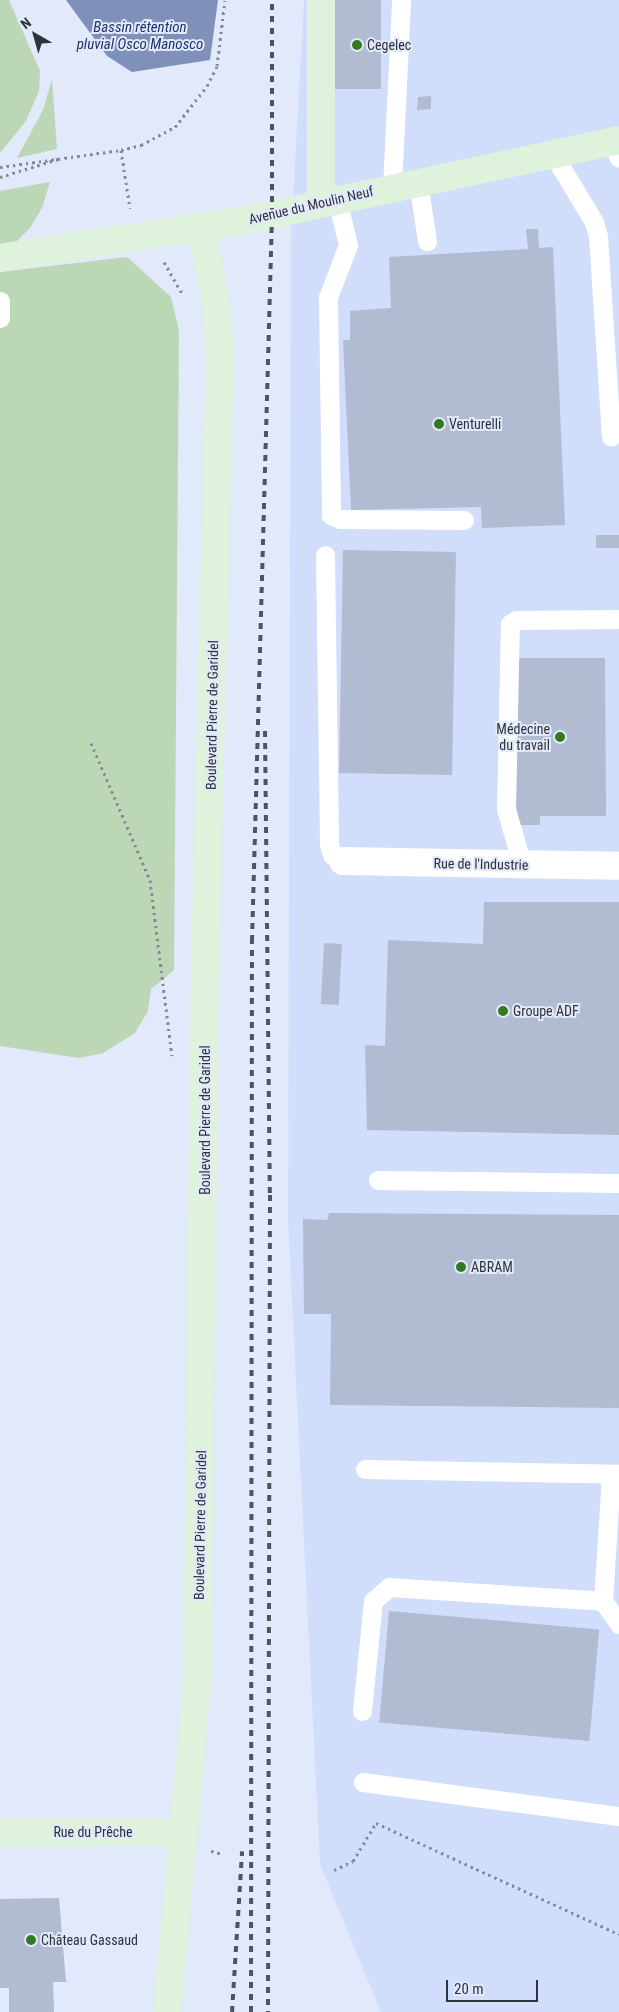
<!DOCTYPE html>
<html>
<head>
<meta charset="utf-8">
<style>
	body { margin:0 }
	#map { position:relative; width:619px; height:2012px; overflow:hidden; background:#e1e9fb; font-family:"Roboto Condensed",sans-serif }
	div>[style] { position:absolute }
	.built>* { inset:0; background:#d0ddfb }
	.green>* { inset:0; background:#bbd7b6 }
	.water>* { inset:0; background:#7f91ba }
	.building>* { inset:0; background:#b1bbd1; transform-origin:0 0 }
	.path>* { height:3px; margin-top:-1.5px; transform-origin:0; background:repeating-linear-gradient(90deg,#838996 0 2.5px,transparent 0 6.5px) }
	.lane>* { height:19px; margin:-9.5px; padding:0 9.5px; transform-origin:9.5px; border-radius:9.5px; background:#fff }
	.street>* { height:28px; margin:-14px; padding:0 14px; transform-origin:14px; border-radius:14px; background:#fff }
	.secondary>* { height:28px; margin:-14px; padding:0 14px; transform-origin:14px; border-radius:14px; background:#dff2dc }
	.rail>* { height:4px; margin-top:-2px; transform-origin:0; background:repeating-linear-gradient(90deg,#4f545f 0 6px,transparent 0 12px) }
	.dots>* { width:14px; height:14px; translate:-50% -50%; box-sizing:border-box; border:2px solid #e1e9fb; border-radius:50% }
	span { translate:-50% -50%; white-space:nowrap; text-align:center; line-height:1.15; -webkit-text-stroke:4px #e1e9fb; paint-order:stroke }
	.poi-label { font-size:14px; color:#2f333c }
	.left { translate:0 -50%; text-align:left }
	.right { translate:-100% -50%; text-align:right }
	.street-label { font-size:14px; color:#2f333c }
	.water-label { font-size:15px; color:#213368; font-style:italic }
	.north { position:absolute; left:10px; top:10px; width:50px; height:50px; -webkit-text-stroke:4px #e1e9fb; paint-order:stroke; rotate:322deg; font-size:14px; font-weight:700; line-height:20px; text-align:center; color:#2f333c }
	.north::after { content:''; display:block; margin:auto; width:18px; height:22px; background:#2f333c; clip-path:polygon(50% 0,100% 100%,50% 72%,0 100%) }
	.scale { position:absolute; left:446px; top:1980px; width:92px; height:22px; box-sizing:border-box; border:2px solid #2f333c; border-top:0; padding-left:6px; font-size:15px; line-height:18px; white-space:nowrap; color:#2f333c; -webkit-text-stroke:4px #e1e9fb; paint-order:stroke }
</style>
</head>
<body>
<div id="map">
	<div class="built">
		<i style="clip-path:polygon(304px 0,619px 0,619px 2012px,381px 2012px,320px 1864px,288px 1219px,291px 236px)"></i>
	</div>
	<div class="green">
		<i style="clip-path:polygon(0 0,9px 0,40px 71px,39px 91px,26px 121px,0 153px)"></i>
		<i style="clip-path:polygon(52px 79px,57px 149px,17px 158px,43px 110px)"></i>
		<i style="clip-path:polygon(50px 182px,42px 208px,30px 228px,15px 243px,0 246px,0 191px)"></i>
		<i style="clip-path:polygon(127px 257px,171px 297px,179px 331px,174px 970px,151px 989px,148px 1011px,135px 1033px,103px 1053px,79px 1058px,0 1046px,0 272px)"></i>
	</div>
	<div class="water">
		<i style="clip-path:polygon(66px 0,218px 0,210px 60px,132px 72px,107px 56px)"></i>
	</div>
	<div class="building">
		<i style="left:334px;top:0;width:47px;height:89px"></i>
		<i style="clip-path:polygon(431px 96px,431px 109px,417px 110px,418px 97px)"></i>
		<i style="clip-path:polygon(526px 229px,538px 229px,539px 248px,553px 247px,565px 525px,482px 528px,481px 507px,351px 510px,343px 340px,350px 340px,350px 311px,391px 308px,389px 257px,528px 249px)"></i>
		<i style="left:596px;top:535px;width:23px;height:13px"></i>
		<i style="left:343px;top:550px;width:113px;height:223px;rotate:1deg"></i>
		<i style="clip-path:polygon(515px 658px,605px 658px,606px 816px,540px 816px,540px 825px,515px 825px)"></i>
		<i style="clip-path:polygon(484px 902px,619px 902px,619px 1135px,367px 1130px,365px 1045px,385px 1046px,388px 940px,483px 944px)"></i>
		<i style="left:342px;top:944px;width:61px;height:18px;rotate:93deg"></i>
		<i style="clip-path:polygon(329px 1213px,619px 1215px,619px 1408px,330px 1405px,331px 1314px,304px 1314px,303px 1219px,327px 1220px)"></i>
		<i style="left:389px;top:1611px;width:211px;height:112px;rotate:5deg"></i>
		<i style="clip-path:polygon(59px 1898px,66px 1982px,53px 1982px,54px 2012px,9px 2012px,9px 1988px,0 1988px,0 1899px)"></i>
	</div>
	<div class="path">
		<i style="left:121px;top:150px;width:59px;rotate:81.2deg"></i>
		<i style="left:0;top:167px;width:122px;rotate:-8deg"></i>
		<i style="left:121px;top:150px;width:21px;rotate:-14deg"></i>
		<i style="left:141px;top:145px;width:38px;rotate:-28deg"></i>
		<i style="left:175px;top:127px;width:52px;rotate:-52deg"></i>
		<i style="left:207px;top:86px;width:22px;rotate:-63deg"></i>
		<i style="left:217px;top:66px;width:66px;rotate:-83.1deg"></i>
		<i style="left:0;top:177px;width:61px;rotate:-17.2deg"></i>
		<i style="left:164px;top:262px;width:36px;rotate:60deg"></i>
		<i style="left:91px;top:743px;width:149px;rotate:66.7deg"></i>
		<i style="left:150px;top:880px;width:177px;rotate:82.9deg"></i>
		<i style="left:211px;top:1851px;width:12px;rotate:14deg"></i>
		<i style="left:334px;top:1870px;width:21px;rotate:-25deg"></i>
		<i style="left:353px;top:1861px;width:44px;rotate:-58.8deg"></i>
		<i style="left:376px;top:1823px;width:267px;rotate:24.6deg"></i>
	</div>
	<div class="lane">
		<i style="left:612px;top:142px;width:17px;rotate:66deg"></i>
		<i style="left:553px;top:154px;width:79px;rotate:58.9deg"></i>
		<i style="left:594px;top:222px;width:15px;rotate:74deg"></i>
		<i style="left:598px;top:236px;width:201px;rotate:86.3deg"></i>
		<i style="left:418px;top:182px;width:60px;rotate:81.3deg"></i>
		<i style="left:392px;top:187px;width:187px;rotate:-87.2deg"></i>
		<i style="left:337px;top:199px;width:47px;rotate:76.6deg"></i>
		<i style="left:348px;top:245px;width:56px;rotate:111deg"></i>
		<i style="left:328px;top:297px;width:218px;rotate:89.2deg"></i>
		<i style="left:331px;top:515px;width:10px;rotate:24deg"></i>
		<i style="left:340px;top:519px;width:124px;rotate:0.5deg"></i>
		<i style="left:0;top:301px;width:17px;rotate:90deg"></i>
		<i style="left:325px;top:555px;width:289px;rotate:89.2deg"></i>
		<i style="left:329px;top:844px;width:11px;rotate:75deg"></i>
		<i style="left:332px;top:855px;width:13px;rotate:29deg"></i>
		<i style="left:522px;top:865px;width:58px;rotate:-105.9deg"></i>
		<i style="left:506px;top:809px;width:185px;rotate:-88.8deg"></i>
		<i style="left:510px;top:624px;width:7px;rotate:-34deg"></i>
		<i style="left:516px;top:620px;width:103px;rotate:-0.6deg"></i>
		<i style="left:378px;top:1180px;width:241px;rotate:0.7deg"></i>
		<i style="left:365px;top:1469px;width:254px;rotate:1.1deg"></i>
		<i style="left:611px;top:1474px;width:127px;rotate:93.6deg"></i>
		<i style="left:603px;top:1601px;width:28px;rotate:55deg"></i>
		<i style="left:362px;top:1711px;width:111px;rotate:-84.3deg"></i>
		<i style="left:373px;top:1601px;width:21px;rotate:-41deg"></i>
		<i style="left:389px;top:1587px;width:214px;rotate:3.7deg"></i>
		<i style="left:363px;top:1782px;width:258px;rotate:7.6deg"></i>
	</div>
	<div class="street">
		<i style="left:343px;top:861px;width:276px;rotate:1deg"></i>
	</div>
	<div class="secondary">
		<i style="left:321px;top:203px;width:203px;rotate:-90deg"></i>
		<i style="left:0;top:258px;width:254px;rotate:-8.8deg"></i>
		<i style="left:251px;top:219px;width:376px;rotate:-12.1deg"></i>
		<i style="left:0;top:1833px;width:185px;rotate:-0.3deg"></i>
		<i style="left:167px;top:2012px;width:329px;rotate:-84.8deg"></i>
		<i style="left:197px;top:1684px;width:726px;rotate:-89.37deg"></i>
		<i style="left:205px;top:958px;width:604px;rotate:-88.58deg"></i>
		<i style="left:220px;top:354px;width:50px;rotate:-94.6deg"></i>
		<i style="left:216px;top:304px;width:77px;rotate:-101.2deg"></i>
	</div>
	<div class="rail">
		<i style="left:265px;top:731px;width:464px;rotate:89.4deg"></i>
		<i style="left:270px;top:1195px;width:817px;rotate:90.14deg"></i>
		<i style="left:232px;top:2012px;width:161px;rotate:-86.4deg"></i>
		<i style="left:251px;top:2012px;width:1071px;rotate:-89.95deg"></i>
		<i style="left:252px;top:941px;width:727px;rotate:-88.42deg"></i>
		<i style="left:272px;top:214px;width:214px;rotate:-90deg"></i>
	</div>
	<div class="dots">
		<i style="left:357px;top:45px;background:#317a20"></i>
		<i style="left:439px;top:424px;background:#317a20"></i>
		<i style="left:560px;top:737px;background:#317a20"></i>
		<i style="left:503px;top:1011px;background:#317a20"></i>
		<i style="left:461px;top:1267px;background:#317a20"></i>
		<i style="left:31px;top:1940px;background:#317a20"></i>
	</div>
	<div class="poi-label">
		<span class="left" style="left:367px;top:45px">Cegelec</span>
		<span class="left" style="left:449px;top:424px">Venturelli</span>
		<span class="right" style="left:550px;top:737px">Médecine<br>du travail</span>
		<span class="left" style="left:513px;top:1011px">Groupe ADF</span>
		<span class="left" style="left:471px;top:1267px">ABRAM</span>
		<span class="left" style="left:41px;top:1940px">Château Gassaud</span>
	</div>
	<div class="street-label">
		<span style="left:311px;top:205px;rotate:-13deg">Avenue du Moulin Neuf</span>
		<span style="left:212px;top:715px;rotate:-89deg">Boulevard Pierre de Garidel</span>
		<span style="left:481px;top:864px;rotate:1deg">Rue de l'Industrie</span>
		<span style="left:205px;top:1120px;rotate:-90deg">Boulevard Pierre de Garidel</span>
		<span style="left:200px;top:1525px;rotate:-89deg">Boulevard Pierre de Garidel</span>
		<span style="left:93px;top:1832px">Rue du Prêche</span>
	</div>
	<div class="water-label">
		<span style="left:140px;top:36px">Bassin rétention<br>pluvial Osco Manosco</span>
	</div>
	<div class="north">N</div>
	<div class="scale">20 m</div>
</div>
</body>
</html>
